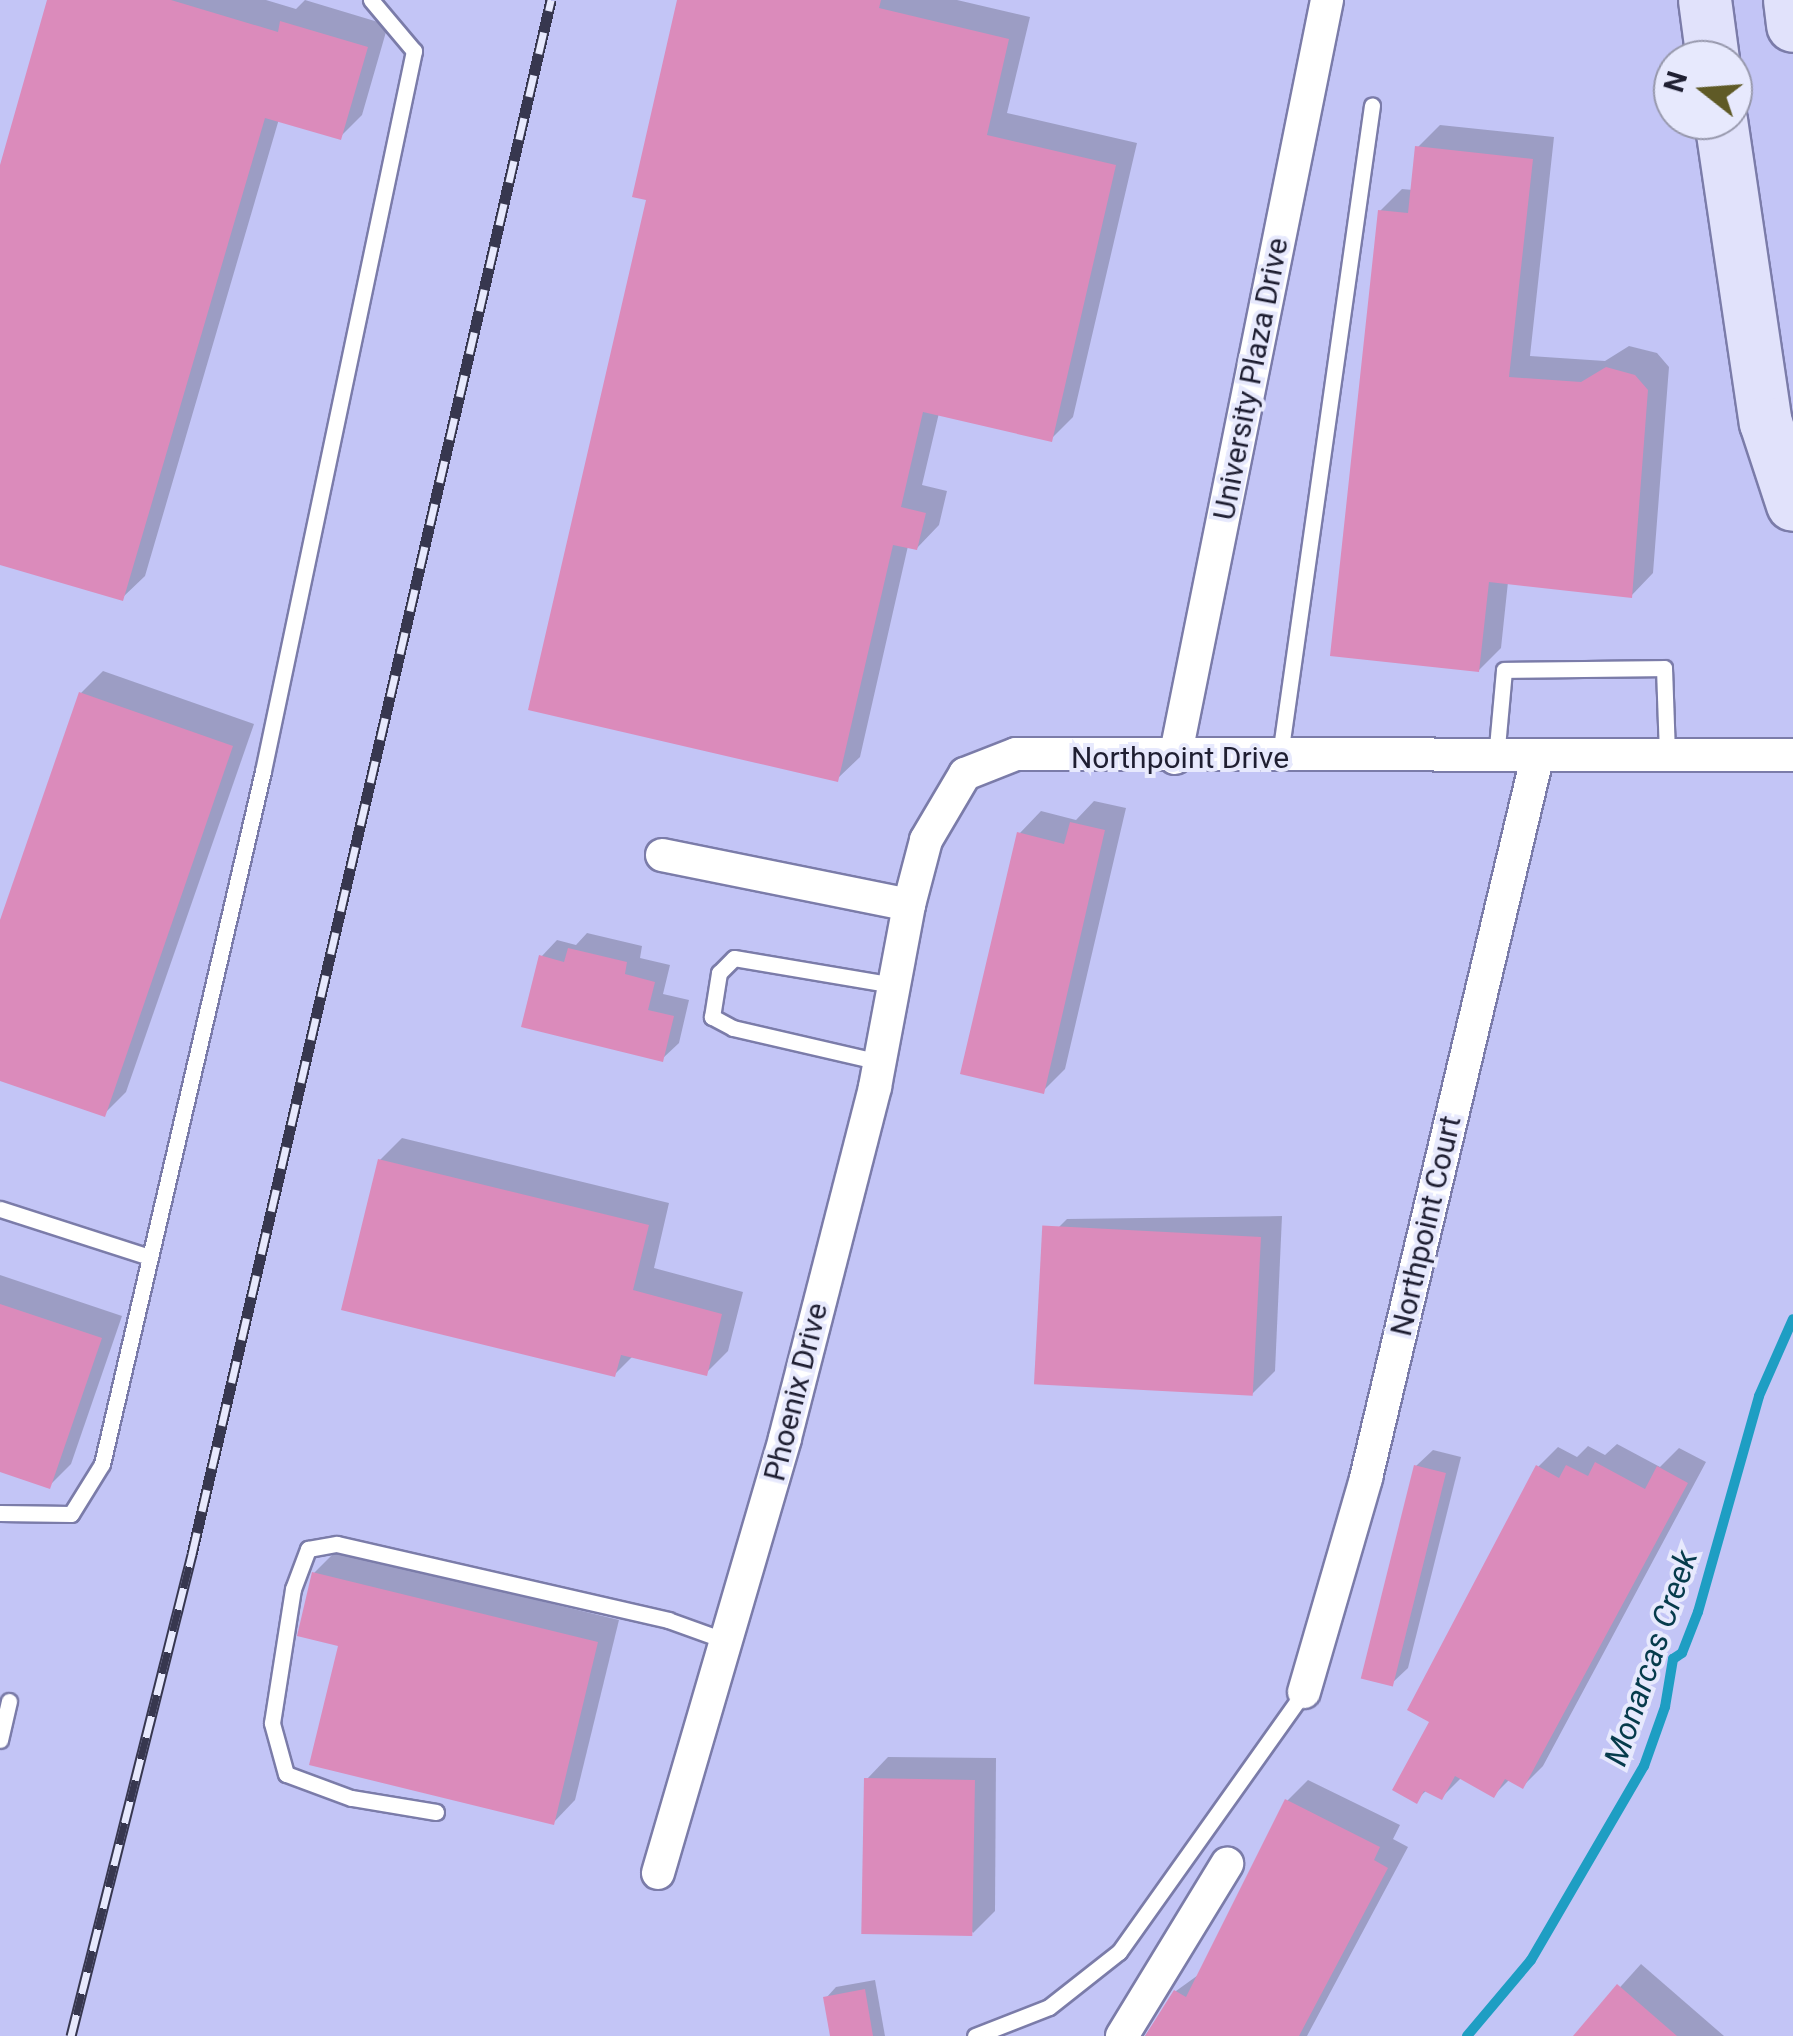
<!DOCTYPE html>
<html>
<head>
<meta charset="utf-8">
<style>
	body { margin:0 }
	#map { position:relative; width:1793px; height:2036px; overflow:hidden; background:#c3c5f6; font-family:Roboto,sans-serif }
	div>[style] { position:absolute }
	.shadow>* { inset:0; background:#0003 }
	.stream>* { height:10px; margin:-5px; padding:0 5px; transform-origin:5px; border-radius:5px; background:#1e9ec3 }
	.building>* { inset:0; background:#db8bbb; transform-origin:0 0 }
	.roads { filter:drop-shadow(2px 0 #7b7ca9) drop-shadow(-2px 0 #7b7ca9) drop-shadow(0 2px #7b7ca9) drop-shadow(0 -2px #7b7ca9) }
	.lane>* { height:15px; margin:-7.5px; padding:0 7.5px; transform-origin:7.5px; border-radius:7.5px; background:#fff }
	.street>* { height:32px; margin:-16px; padding:0 16px; transform-origin:16px; border-radius:16px; background:#fff }
	.primary>* { height:52px; margin:-26px; padding:0 26px; transform-origin:26px; border-radius:26px; background:#e1e2fb }
	.rail>* { height:11px; margin-top:-5.5px; transform-origin:0; background:repeating-linear-gradient(90deg,#e7e9fd 0 22px,#37374f 0 44px); box-sizing:border-box; border-block:2px solid #37374f }
	span { translate:-50% -50%; white-space:nowrap; text-align:center; line-height:1.15; -webkit-text-stroke:8px #e7e9fd; paint-order:stroke }
	.street-label { font-size:30px; color:#1f1f32 }
	.water-label { font-size:32px; color:#063b4b; font-style:italic }
	.north { position:absolute; left:1653px; top:40px; width:100px; height:100px; box-sizing:border-box; background:#e7e9fd; border:2px solid #9798ac; border-radius:50%; rotate:287deg; font-size:28px; font-weight:700; line-height:40px; text-align:center; color:#1f1f32 }
	.north::after { content:''; display:block; margin:auto; width:35px; height:45px; background:#5f5a26; clip-path:polygon(50% 0,100% 100%,50% 72%,0 100%) }
</style>
</head>
<body>
<div id="map">
	<div class="shadow">
		<i style="clip-path:polygon(50px 0,266px 0,296px 9px,305px 0,388px 25px,362px 115px,340px 137px,279px 119px,145px 576px,122px 598px,0 563px,0 174px)"></i>
		<i style="clip-path:polygon(680px 0,957px 0,1030px 17px,1007px 113px,1137px 143px,1073px 417px,1051px 439px,939px 413px,922px 485px,947px 491px,939px 525px,917px 548px,908px 546px,860px 757px,837px 779px,648px 198px)"></i>
		<i style="clip-path:polygon(1440px 125px,1554px 137px,1530px 356px,1605px 361px,1629px 346px,1657px 353px,1669px 367px,1653px 573px,1631px 596px,1508px 582px,1501px 648px,1479px 670px,1380px 211px,1402px 189px,1413px 190px,1418px 147px)"></i>
		<i style="clip-path:polygon(103px 671px,254px 724px,126px 1092px,104px 1114px,0 1078px,0 927px,81px 693px)"></i>
		<i style="clip-path:polygon(1094px 801px,1126px 808px,1065px 1069px,1043px 1091px,1019px 834px,1041px 811px,1076px 820px)"></i>
		<i style="clip-path:polygon(587px 933px,642px 946px,640px 958px,670px 965px,663px 994px,689px 1000px,679px 1043px,662px 1059px,541px 957px,557px 940px,576px 945px)"></i>
		<i style="clip-path:polygon(402px 1138px,669px 1203px,654px 1268px,743px 1292px,728px 1351px,706px 1373px,634px 1355px,614px 1375px,380px 1160px)"></i>
		<i style="clip-path:polygon(1282px 1216px,1275px 1371px,1252px 1394px,1045px 1241px,1067px 1219px)"></i>
		<i style="clip-path:polygon(0 1275px,122px 1316px,71px 1464px,49px 1486px,0 1469px)"></i>
		<i style="clip-path:polygon(1617px 1444px,1660px 1467px,1679px 1448px,1706px 1462px,1543px 1766px,1523px 1786px,1510px 1779px,1494px 1795px,1462px 1777px,1442px 1797px,1427px 1790px,1416px 1800px,1432px 1721px,1538px 1467px,1558px 1447px,1577px 1457px,1588px 1446px,1605px 1455px)"></i>
		<i style="clip-path:polygon(1433px 1450px,1461px 1457px,1408px 1668px,1391px 1684px,1416px 1466px)"></i>
		<i style="clip-path:polygon(336px 1551px,619px 1620px,575px 1800px,553px 1823px,341px 1644px,314px 1573px)"></i>
		<i style="clip-path:polygon(888px 1757px,996px 1758px,995px 1911px,973px 1933px,866px 1780px)"></i>
		<i style="clip-path:polygon(1308px 1780px,1400px 1825px,1393px 1839px,1408px 1847px,1307px 2036px,1145px 2036px,1176px 1991px,1201px 1973px,1287px 1801px)"></i>
		<i style="clip-path:polygon(1641px 1964px,1724px 2036px,1576px 2036px)"></i>
		<i style="clip-path:polygon(875px 1980px,885px 2036px,833px 2036px,826px 1998px,836px 1987px)"></i>
	</div>
	<div class="stream">
		<i style="left:1467px;top:2036px;width:99px;rotate:-49.9deg"></i>
		<i style="left:1531px;top:1960px;width:225px;rotate:-59.8deg"></i>
		<i style="left:1644px;top:1766px;width:63px;rotate:-70.4deg"></i>
		<i style="left:1665px;top:1707px;width:49px;rotate:-80.5deg"></i>
		<i style="left:1673px;top:1659px;width:11px;rotate:-34deg"></i>
		<i style="left:1682px;top:1653px;width:44px;rotate:-68.7deg"></i>
		<i style="left:1698px;top:1612px;width:224px;rotate:-74.2deg"></i>
		<i style="left:1759px;top:1396px;width:84px;rotate:-66.2deg"></i>
	</div>
	<div class="building">
		<i style="clip-path:polygon(47px 0,171px 0,278px 32px,280px 21px,368px 47px,341px 140px,265px 118px,123px 601px,0 565px,0 165px)"></i>
		<i style="clip-path:polygon(677px 0,881px 0,879px 8px,1009px 39px,987px 135px,1116px 165px,1052px 442px,923px 412px,901px 507px,926px 513px,917px 550px,893px 545px,838px 782px,528px 710px,646px 200px,632px 197px)"></i>
		<i style="clip-path:polygon(1415px 146px,1533px 159px,1509px 377px,1581px 382px,1606px 367px,1635px 375px,1648px 390px,1632px 598px,1489px 582px,1479px 672px,1330px 656px,1378px 210px,1408px 213px)"></i>
		<i style="clip-path:polygon(79px 692px,233px 746px,105px 1117px,0 1081px,0 920px)"></i>
		<i style="clip-path:polygon(1070px 822px,1105px 830px,1044px 1094px,960px 1074px,1017px 832px,1064px 844px)"></i>
		<i style="clip-path:polygon(568px 948px,627px 962px,625px 974px,655px 982px,648px 1010px,674px 1016px,663px 1062px,521px 1027px,539px 955px,564px 962px)"></i>
		<i style="clip-path:polygon(378px 1159px,649px 1225px,633px 1290px,722px 1314px,707px 1376px,621px 1355px,615px 1377px,341px 1310px)"></i>
		<i style="left:1261px;top:1237px;width:159px;height:219px;rotate:93deg"></i>
		<i style="clip-path:polygon(0 1304px,102px 1338px,50px 1489px,0 1472px)"></i>
		<i style="clip-path:polygon(1595px 1462px,1645px 1489px,1657px 1466px,1688px 1483px,1523px 1789px,1505px 1779px,1494px 1798px,1455px 1776px,1442px 1800px,1424px 1791px,1417px 1804px,1392px 1790px,1429px 1722px,1407px 1710px,1536px 1465px,1559px 1478px,1566px 1465px,1588px 1476px)"></i>
		<i style="left:1414px;top:1465px;width:33px;height:220px;rotate:14deg"></i>
		<i style="clip-path:polygon(312px 1572px,598px 1642px,554px 1825px,309px 1765px,338px 1646px,297px 1636px)"></i>
		<i style="left:864px;top:1778px;width:111px;height:156px;rotate:1deg"></i>
		<i style="clip-path:polygon(1285px 1799px,1380px 1847px,1374px 1860px,1388px 1868px,1299px 2036px,1145px 2036px,1174px 1990px,1186px 1997px)"></i>
		<i style="clip-path:polygon(1617px 1984px,1677px 2036px,1573px 2036px)"></i>
		<i style="clip-path:polygon(865px 1989px,873px 2036px,830px 2036px,823px 1997px)"></i>
	</div>
	<div class="roads">
		<div class="lane">
			<i style="left:1280px;top:755px;width:656px;rotate:-81.94deg"></i>
			<i style="left:1496px;top:758px;width:88px;rotate:-84.8deg"></i>
			<i style="left:1504px;top:670px;width:160px;rotate:-0.7deg"></i>
			<i style="left:1664px;top:668px;width:84px;rotate:88deg"></i>
			<i style="left:880px;top:1062px;width:151px;rotate:-167deg"></i>
			<i style="left:733px;top:1028px;width:24px;rotate:-152deg"></i>
			<i style="left:712px;top:1017px;width:45px;rotate:-81deg"></i>
			<i style="left:719px;top:973px;width:21px;rotate:-45deg"></i>
			<i style="left:734px;top:958px;width:162px;rotate:9.6deg"></i>
			<i style="left:0;top:1209px;width:153px;rotate:17.8deg"></i>
			<i style="left:0;top:1513px;width:71px;rotate:0.8deg"></i>
			<i style="left:71px;top:1514px;width:59px;rotate:-58.2deg"></i>
			<i style="left:102px;top:1464px;width:711px;rotate:-76.92deg"></i>
			<i style="left:263px;top:771px;width:736px;rotate:-78.16deg"></i>
			<i style="left:414px;top:51px;width:67px;rotate:-130.1deg"></i>
			<i style="left:0;top:1740px;width:40px;rotate:-77deg"></i>
			<i style="left:436px;top:1812px;width:86px;rotate:-170.6deg"></i>
			<i style="left:351px;top:1798px;width:69px;rotate:-159.7deg"></i>
			<i style="left:286px;top:1774px;width:53px;rotate:-105.4deg"></i>
			<i style="left:272px;top:1723px;width:136px;rotate:-81.1deg"></i>
			<i style="left:293px;top:1589px;width:43px;rotate:-69.4deg"></i>
			<i style="left:308px;top:1549px;width:29px;rotate:-10deg"></i>
			<i style="left:337px;top:1544px;width:340px;rotate:12.9deg"></i>
			<i style="left:668px;top:1620px;width:65px;rotate:19.8deg"></i>
			<i style="left:975px;top:2036px;width:79px;rotate:-21.4deg"></i>
			<i style="left:1049px;top:2007px;width:89px;rotate:-38.2deg"></i>
			<i style="left:1119px;top:1952px;width:319px;rotate:-54.6deg"></i>
		</div>
		<div class="street">
			<i style="left:1175px;top:758px;width:773px;rotate:-78.66deg"></i>
			<i style="left:662px;top:855px;width:252px;rotate:11.4deg"></i>
			<i style="left:909px;top:905px;width:67px;rotate:-75.3deg"></i>
			<i style="left:926px;top:840px;width:77px;rotate:-59.4deg"></i>
			<i style="left:965px;top:774px;width:55px;rotate:-21.4deg"></i>
			<i style="left:1016px;top:754px;width:777px;rotate:0.07deg"></i>
			<i style="left:1304px;top:1692px;width:223px;rotate:-73.8deg"></i>
			<i style="left:1366px;top:1478px;width:740px;rotate:-76.64deg"></i>
			<i style="left:658px;top:1873px;width:453px;rotate:-73.7deg"></i>
			<i style="left:785px;top:1438px;width:362px;rotate:-75.6deg"></i>
			<i style="left:875px;top:1087px;width:185px;rotate:-79.4deg"></i>
			<i style="left:1122px;top:2036px;width:202px;rotate:-58.6deg"></i>
		</div>
		<div class="primary">
			<i style="left:1705px;top:0;width:61px;rotate:82.4deg"></i>
			<i style="left:1790px;top:0;width:26px;rotate:83deg"></i>
			<i style="left:1721px;top:120px;width:306px;rotate:81.6deg"></i>
			<i style="left:1766px;top:423px;width:86px;rotate:71.8deg"></i>
		</div>
	</div>
	<div class="rail">
		<i style="left:71px;top:2036px;width:497px;rotate:-75.9deg"></i>
		<i style="left:192px;top:1554px;width:1595px;rotate:-76.99deg"></i>
	</div>
	<div class="street-label">
		<span style="left:1251px;top:379px;rotate:-79deg">University Plaza Drive</span>
		<span style="left:1180px;top:758px">Northpoint Drive</span>
		<span style="left:1426px;top:1226px;rotate:-77deg">Northpoint Court</span>
		<span style="left:796px;top:1392px;rotate:-76deg">Phoenix Drive</span>
	</div>
	<div class="water-label">
		<span style="left:1651px;top:1658px;rotate:-71deg">Monarcas Creek</span>
	</div>
	<div class="north">N</div>
</div>
</body>
</html>
